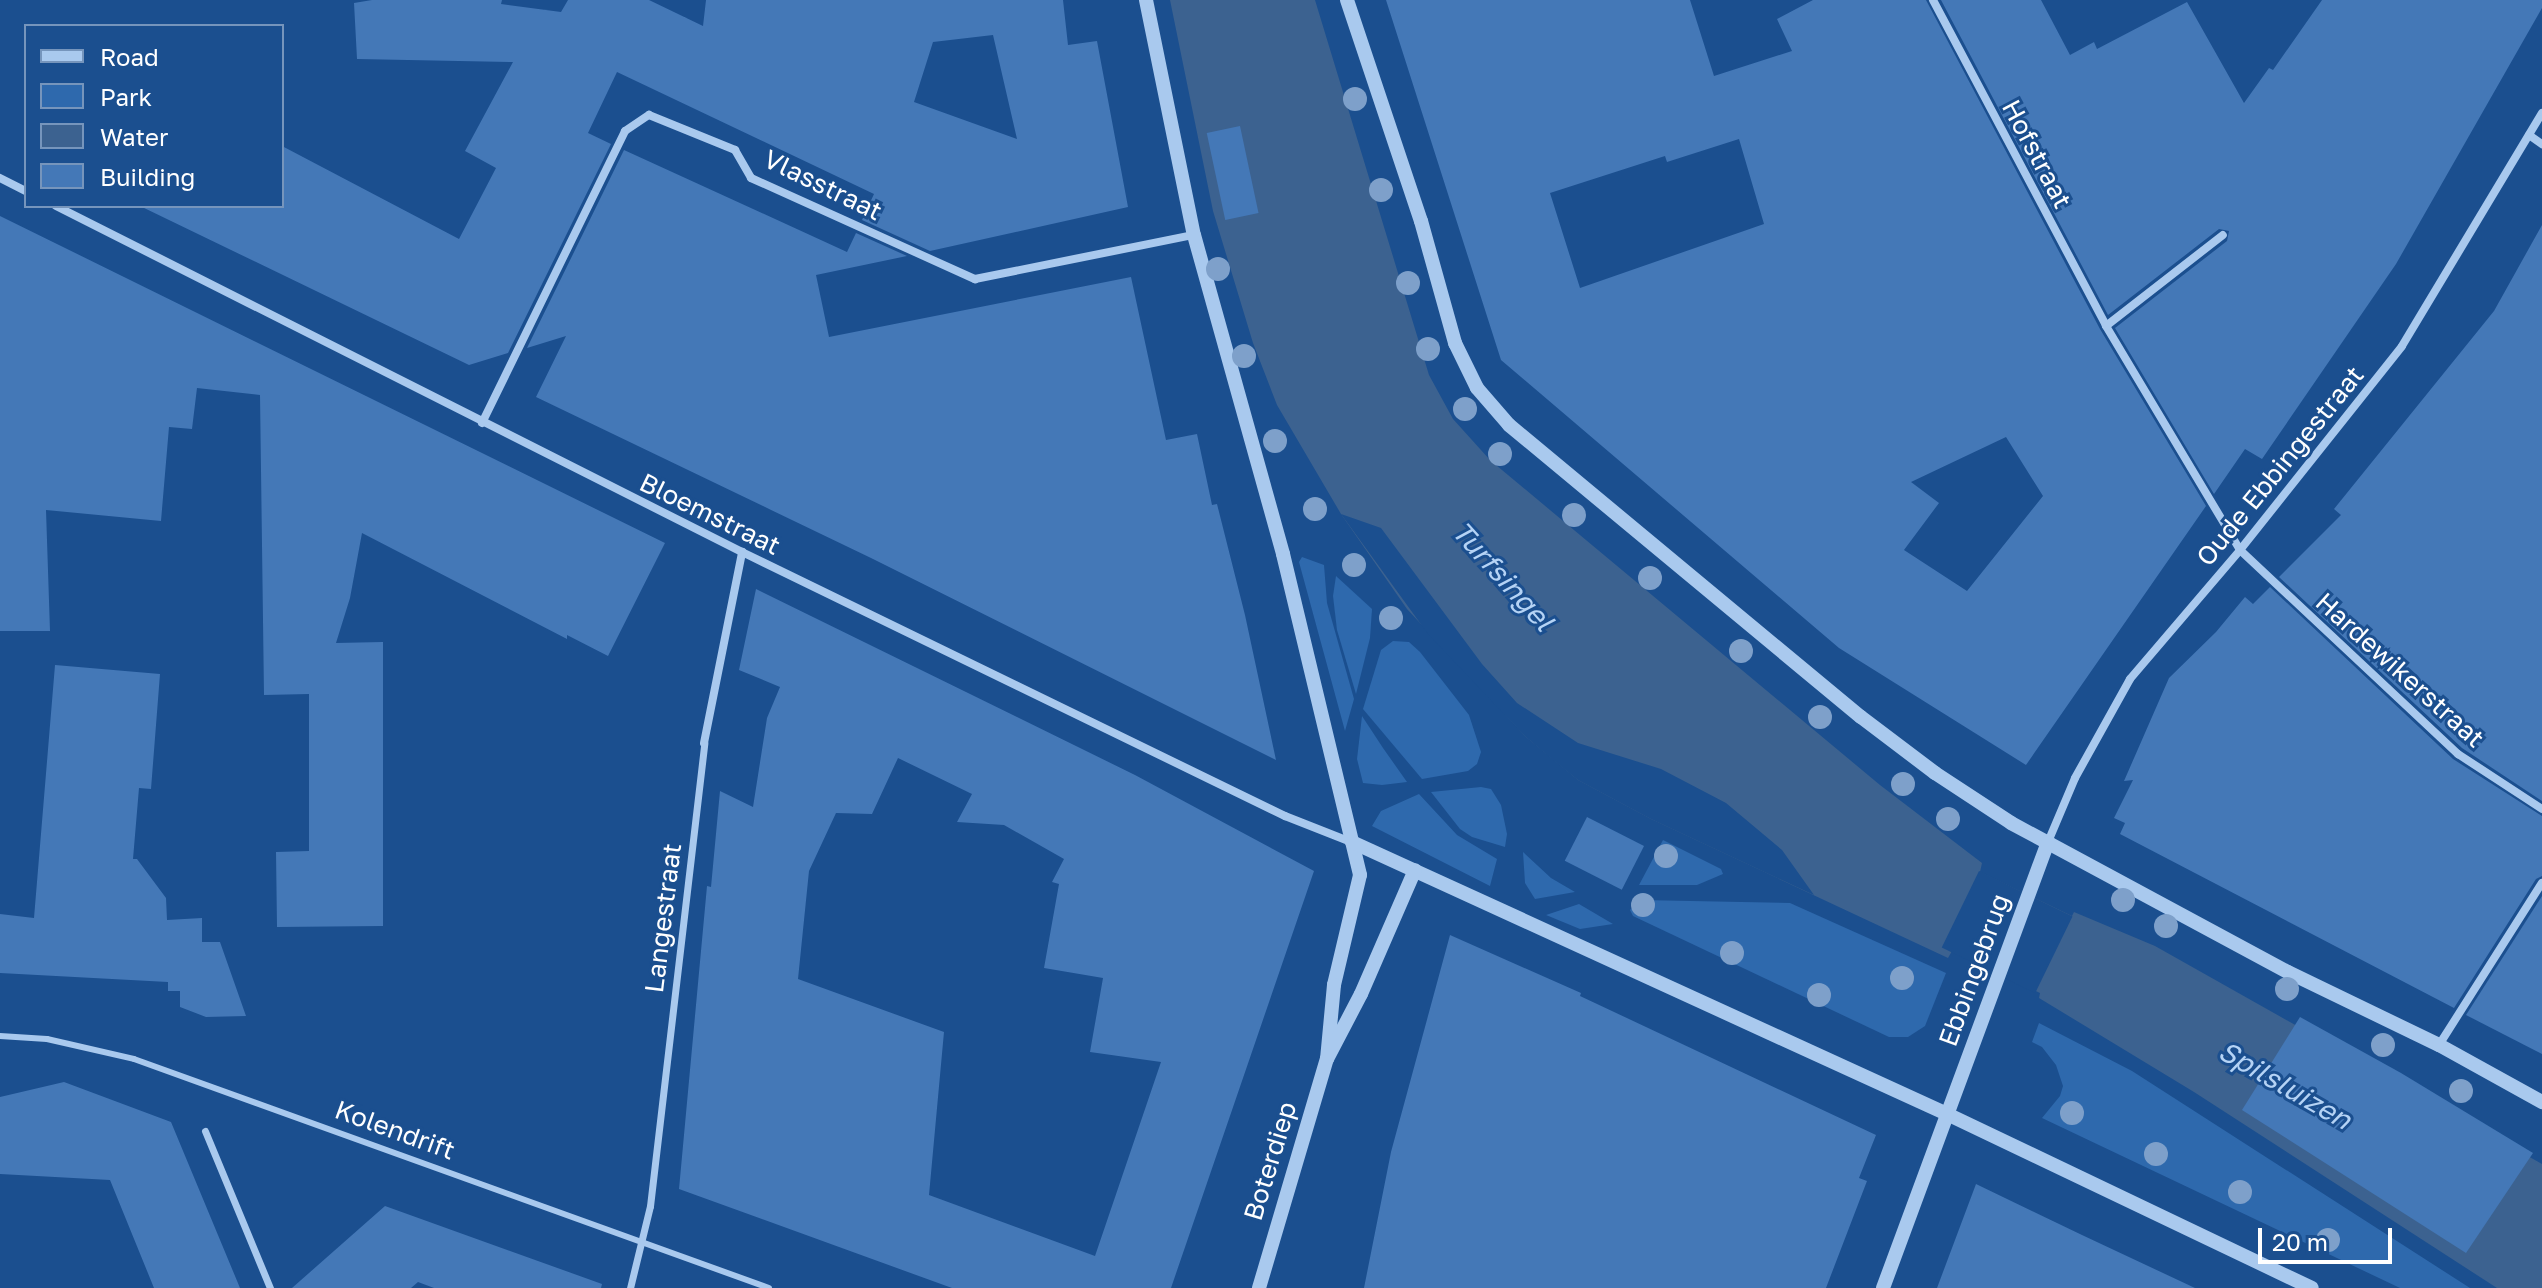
<!DOCTYPE html>
<html>
<head>
<meta charset="utf-8">
<style>
	body { margin:0 }
	#map { position:relative; width:2542px; height:1288px; overflow:hidden; background:#1b4f8f; font-family:"Golos Text",sans-serif }
	div>[style] { position:absolute }
	.green>* { inset:0; background:#2e69ad }
	.water>* { inset:0; background:#3c6290 }
	.pier>* { inset:0; background:#1b4f8f; transform-origin:0 0 }
	.building>* { inset:0; background:#4478b7; transform-origin:0 0 }
	.service>* { height:6px; margin:-3px; padding:0 3px; transform-origin:3px; border-radius:3px; background:#a9c9ee }
	.pedestrian>* { height:7px; margin:-3.5px; padding:0 3.5px; transform-origin:3.5px; border-radius:3.5px; background:#a9c9ee }
	.minor>* { height:8px; margin:-4px; padding:0 4px; transform-origin:4px; border-radius:4px; background:#a9c9ee }
	.tertiary>* { height:14px; margin:-7px; padding:0 7px; transform-origin:7px; border-radius:7px; background:#a9c9ee }
	.trees>* { width:24px; height:24px; margin:-12px; border-radius:50%; background:#7ea0ca }
	span { translate:-50% -50%; white-space:nowrap; text-align:center; line-height:1.15; -webkit-text-stroke:6px #1b4f8f; paint-order:stroke }
	.street-label { font-size:26px; color:#fff }
	.water-label { font-size:28px; color:#b5d3f5; font-style:italic }
	.legend { position:absolute; left:24px; top:24px; width:260px; height:184px; box-sizing:border-box; background:#1b4f8f; border:2px solid #7695bc; margin:0; padding:10px 14px; list-style:none; font-size:24px; color:#fff }
	.legend li { display:flex; align-items:center; gap:16px; height:40px }
	.legend b { width:40px; border:2px solid #7695bc }
	.scale { position:absolute; left:2258px; top:1228px; width:134px; height:36px; box-sizing:border-box; border:4px solid #fff; border-top:0; padding-left:10px; font-size:24px; line-height:28px; white-space:nowrap; color:#fff; -webkit-text-stroke:6px #1b4f8f; paint-order:stroke }
</style>
</head>
<body>
<div id="map">
	<div class="green">
		<i style="clip-path:polygon(1302px 557px,1324px 565px,1327px 603px,1354px 699px,1345px 731px,1299px 562px)"></i>
		<i style="clip-path:polygon(1336px 576px,1372px 609px,1370px 638px,1356px 694px,1337px 630px,1333px 596px)"></i>
		<i style="clip-path:polygon(1393px 641px,1409px 642px,1420px 652px,1469px 715px,1481px 752px,1477px 764px,1468px 771px,1422px 779px,1363px 709px,1381px 650px)"></i>
		<i style="clip-path:polygon(1362px 716px,1383px 748px,1407px 782px,1382px 785px,1363px 783px,1357px 759px)"></i>
		<i style="clip-path:polygon(1481px 787px,1491px 789px,1501px 805px,1507px 834px,1505px 847px,1472px 837px,1460px 829px,1431px 792px)"></i>
		<i style="clip-path:polygon(1419px 794px,1457px 835px,1497px 859px,1490px 886px,1372px 826px,1381px 811px)"></i>
		<i style="clip-path:polygon(1663px 840px,1721px 869px,1723px 874px,1697px 885px,1639px 885px)"></i>
		<i style="clip-path:polygon(1523px 852px,1551px 878px,1575px 892px,1535px 899px,1525px 883px)"></i>
		<i style="clip-path:polygon(1640px 900px,1790px 903px,1946px 973px,1925px 1026px,1908px 1037px,1889px 1037px,1633px 916px,1630px 910px)"></i>
		<i style="clip-path:polygon(1579px 904px,1613px 924px,1580px 929px,1546px 915px)"></i>
		<i style="clip-path:polygon(2039px 1023px,2132px 1071px,2470px 1288px,2400px 1288px,2042px 1118px,2060px 1096px,2063px 1086px,2056px 1065px,2042px 1047px,2032px 1042px)"></i>
	</div>
	<div class="water">
		<i style="clip-path:polygon(1170px 0,1315px 0,1429px 375px,1453px 419px,1490px 460px,1880px 785px,1982px 863px,1980px 872px,2072px 916px,2074px 912px,2155px 946px,2542px 1164px,2542px 1288px,2497px 1288px,2194px 1092px,2039px 998px,2040px 993px,1952px 951px,1948px 958px,1651px 819px,1578px 780px,1526px 737px,1407px 609px,1341px 514px,1277px 405px,1253px 343px,1213px 211px)"></i>
	</div>
	<div class="pier">
		<i style="clip-path:polygon(1341px 514px,1381px 528px,1482px 664px,1517px 703px,1578px 743px,1661px 769px,1726px 803px,1782px 850px,1814px 895px,1651px 819px,1578px 780px,1552px 759px,1526px 737px,1428px 634px)"></i>
		<i style="left:1979px;top:871px;width:104px;height:85px;rotate:26deg"></i>
	</div>
	<div class="building">
		<i style="clip-path:polygon(evenodd,372px 0,502px 0,501px 4px,561px 12px,568px 0,649px 0,703px 26px,706px 0,1063px 0,1068px 45px,1097px 41px,1128px 207px,930px 251px,862px 220px,874px 194px,617px 72px,588px 133px,611px 144px,508px 353px,469px 365px,140px 206px,282px 206px,282px 146px,459px 239px,496px 168px,465px 151px,513px 62px,357px 59px,354px 3px,372px 0,993px 35px,1017px 139px,914px 102px,933px 42px,993px 35px)"></i>
		<i style="clip-path:polygon(evenodd,1386px 0,1690px 0,1714px 76px,1792px 51px,1777px 19px,1813px 0,1926px 0,2100px 329px,2206px 506px,2026px 765px,1839px 648px,1501px 360px,1386px 0,1739px 139px,1764px 224px,1580px 288px,1550px 193px,1665px 156px,1667px 162px,1739px 139px,1386px 0,2006px 437px,2043px 496px,1967px 591px,1904px 550px,1939px 503px,1911px 482px,2006px 437px)"></i>
		<i style="clip-path:polygon(1941px 0,2041px 0,2070px 55px,2094px 42px,2097px 49px,2187px 2px,2244px 103px,2269px 68px,2273px 70px,2322px 0,2542px 0,2542px 8px,2396px 264px,2262px 459px,2245px 449px,2214px 494px,2115px 328px,2227px 241px,2229px 231px,2219px 229px,2108px 315px)"></i>
		<i style="left:1240px;top:126px;width:89px;height:34px;rotate:78deg"></i>
		<i style="clip-path:polygon(624px 150px,847px 252px,856px 233px,907px 256px,816px 275px,829px 337px,1131px 277px,1166px 440px,1197px 434px,1212px 505px,1217px 504px,1245px 615px,1276px 760px,871px 558px,536px 397px,566px 336px,527px 348px)"></i>
		<i style="clip-path:polygon(0 216px,665px 543px,608px 656px,567px 635px,567px 639px,362px 533px,350px 598px,336px 643px,383px 642px,383px 926px,277px 927px,276px 852px,309px 851px,309px 694px,264px 695px,260px 395px,197px 388px,192px 429px,169px 427px,161px 521px,46px 510px,50px 631px,0 631px)"></i>
		<i style="clip-path:polygon(2542px 225px,2542px 801px,2462px 748px,2279px 577px,2341px 515px,2334px 509px,2494px 311px)"></i>
		<i style="clip-path:polygon(2270px 587px,2453px 759px,2542px 816px,2542px 876px,2536px 879px,2454px 1008px,2120px 834px,2125px 823px,2114px 818px,2133px 780px,2124px 781px,2169px 678px,2216px 632px,2245px 597px,2253px 604px)"></i>
		<i style="clip-path:polygon(evenodd,756px 589px,1135px 775px,1314px 871px,1171px 1288px,952px 1288px,679px 1189px,707px 886px,711px 887px,720px 791px,753px 807px,767px 718px,780px 687px,739px 670px,756px 589px,898px 758px,972px 794px,957px 822px,1004px 825px,1064px 859px,1052px 882px,1059px 884px,1044px 968px,1103px 978px,1090px 1052px,1161px 1062px,1095px 1256px,929px 1195px,944px 1032px,798px 979px,809px 871px,836px 813px,872px 814px,898px 758px)"></i>
		<i style="clip-path:polygon(55px 665px,160px 674px,151px 789px,139px 788px,133px 859px,137px 859px,166px 898px,167px 920px,202px 918px,202px 942px,220px 942px,246px 1016px,206px 1017px,180px 1007px,180px 991px,168px 991px,168px 982px,0 973px,0 914px,34px 918px)"></i>
		<i style="left:1587px;top:817px;width:64px;height:49px;rotate:27deg"></i>
		<i style="clip-path:polygon(2542px 896px,2542px 1054px,2466px 1015px)"></i>
		<i style="clip-path:polygon(1450px 935px,1581px 993px,1580px 996px,1876px 1135px,1859px 1178px,1867px 1181px,1826px 1288px,1364px 1288px,1391px 1152px)"></i>
		<i style="clip-path:polygon(2300px 1017px,2401px 1073px,2533px 1153px,2466px 1253px,2242px 1110px)"></i>
		<i style="clip-path:polygon(64px 1082px,171px 1122px,240px 1288px,154px 1288px,110px 1180px,0 1174px,0 1097px)"></i>
		<i style="clip-path:polygon(1976px 1184px,2082px 1235px,2195px 1288px,1937px 1288px)"></i>
		<i style="clip-path:polygon(385px 1206px,602px 1284px,601px 1288px,434px 1288px,418px 1282px,411px 1288px,292px 1288px)"></i>
	</div>
	<div class="service">
		<i style="left:0;top:1036px;width:47px;rotate:3.7deg"></i>
		<i style="left:47px;top:1039px;width:89px;rotate:12.9deg"></i>
		<i style="left:134px;top:1059px;width:675px;rotate:19.83deg"></i>
	</div>
	<div class="pedestrian">
		<i style="left:205px;top:1131px;width:170px;rotate:67.5deg"></i>
		<i style="left:630px;top:1288px;width:84px;rotate:-76.3deg"></i>
		<i style="left:650px;top:1206px;width:466px;rotate:-83.3deg"></i>
	</div>
	<div class="minor">
		<i style="left:1933px;top:0;width:369px;rotate:62deg"></i>
		<i style="left:2106px;top:326px;width:261px;rotate:59.1deg"></i>
		<i style="left:2240px;top:550px;width:299px;rotate:43.1deg"></i>
		<i style="left:2458px;top:754px;width:100px;rotate:33.2deg"></i>
		<i style="left:2529px;top:135px;width:16px;rotate:35deg"></i>
		<i style="left:0;top:178px;width:29px;rotate:27deg"></i>
		<i style="left:56px;top:206px;width:768px;rotate:26.77deg"></i>
		<i style="left:742px;top:552px;width:604px;rotate:25.93deg"></i>
		<i style="left:1285px;top:816px;width:71px;rotate:21.5deg"></i>
		<i style="left:2106px;top:326px;width:148px;rotate:-37.9deg"></i>
		<i style="left:482px;top:423px;width:325px;rotate:-63.9deg"></i>
		<i style="left:625px;top:131px;width:29px;rotate:-34deg"></i>
		<i style="left:649px;top:115px;width:93px;rotate:22.1deg"></i>
		<i style="left:735px;top:150px;width:32px;rotate:60deg"></i>
		<i style="left:751px;top:178px;width:246px;rotate:24.3deg"></i>
		<i style="left:975px;top:279px;width:223px;rotate:-11.4deg"></i>
		<i style="left:704px;top:743px;width:195px;rotate:-78.7deg"></i>
		<i style="left:2048px;top:842px;width:69px;rotate:-67.1deg"></i>
		<i style="left:2075px;top:778px;width:113px;rotate:-60.9deg"></i>
		<i style="left:2130px;top:679px;width:170px;rotate:-49.5deg"></i>
		<i style="left:2240px;top:550px;width:260px;rotate:-51.5deg"></i>
		<i style="left:2402px;top:346px;width:272px;rotate:-59deg"></i>
		<i style="left:2439px;top:1045px;width:192px;rotate:-57.6deg"></i>
	</div>
	<div class="tertiary">
		<i style="left:1146px;top:0;width:240px;rotate:78.5deg"></i>
		<i style="left:1194px;top:235px;width:331px;rotate:74.4deg"></i>
		<i style="left:1283px;top:554px;width:330px;rotate:76.5deg"></i>
		<i style="left:1360px;top:875px;width:113px;rotate:103.3deg"></i>
		<i style="left:1334px;top:985px;width:74px;rotate:95.4deg"></i>
		<i style="left:1347px;top:0;width:233px;rotate:71.5deg"></i>
		<i style="left:1421px;top:221px;width:127px;rotate:74.4deg"></i>
		<i style="left:1455px;top:343px;width:50px;rotate:63.9deg"></i>
		<i style="left:1477px;top:388px;width:49px;rotate:49.1deg"></i>
		<i style="left:1509px;top:425px;width:457px;rotate:39.7deg"></i>
		<i style="left:1861px;top:717px;width:93px;rotate:37.1deg"></i>
		<i style="left:1935px;top:773px;width:91px;rotate:33.3deg"></i>
		<i style="left:2011px;top:823px;width:315px;rotate:28.3deg"></i>
		<i style="left:2288px;top:972px;width:168px;rotate:25.8deg"></i>
		<i style="left:2439px;top:1045px;width:118px;rotate:29deg"></i>
		<i style="left:1352px;top:842px;width:654px;rotate:24.57deg"></i>
		<i style="left:1947px;top:1114px;width:404px;rotate:25.5deg"></i>
		<i style="left:1259px;top:1288px;width:239px;rotate:-73.5deg"></i>
		<i style="left:1327px;top:1059px;width:73px;rotate:-62.4deg"></i>
		<i style="left:1361px;top:994px;width:135px;rotate:-66.5deg"></i>
		<i style="left:1883px;top:1288px;width:476px;rotate:-69.7deg"></i>
	</div>
	<div class="trees">
		<i style="left:1355px;top:99px"></i>
		<i style="left:1381px;top:190px"></i>
		<i style="left:1218px;top:269px"></i>
		<i style="left:1408px;top:283px"></i>
		<i style="left:1428px;top:349px"></i>
		<i style="left:1244px;top:356px"></i>
		<i style="left:1465px;top:409px"></i>
		<i style="left:1275px;top:441px"></i>
		<i style="left:1500px;top:454px"></i>
		<i style="left:1315px;top:509px"></i>
		<i style="left:1574px;top:515px"></i>
		<i style="left:1354px;top:565px"></i>
		<i style="left:1650px;top:578px"></i>
		<i style="left:1391px;top:618px"></i>
		<i style="left:1741px;top:651px"></i>
		<i style="left:1820px;top:717px"></i>
		<i style="left:1903px;top:784px"></i>
		<i style="left:1948px;top:819px"></i>
		<i style="left:1666px;top:856px"></i>
		<i style="left:2123px;top:900px"></i>
		<i style="left:1643px;top:905px"></i>
		<i style="left:2166px;top:926px"></i>
		<i style="left:1732px;top:953px"></i>
		<i style="left:1902px;top:978px"></i>
		<i style="left:2287px;top:989px"></i>
		<i style="left:1819px;top:995px"></i>
		<i style="left:2383px;top:1045px"></i>
		<i style="left:2461px;top:1091px"></i>
		<i style="left:2072px;top:1113px"></i>
		<i style="left:2156px;top:1154px"></i>
		<i style="left:2240px;top:1192px"></i>
		<i style="left:2328px;top:1240px"></i>
	</div>
	<div class="street-label">
		<span style="left:2037px;top:154px;rotate:62deg">Hofstraat</span>
		<span style="left:823px;top:185px;rotate:26deg">Vlasstraat</span>
		<span style="left:2280px;top:466px;rotate:-51deg">Oude Ebbingestraat</span>
		<span style="left:710px;top:514px;rotate:26deg">Bloemstraat</span>
		<span style="left:2400px;top:670px;rotate:42deg">Hardewikerstraat</span>
		<span style="left:663px;top:918px;rotate:-83deg">Langestraat</span>
		<span style="left:1974px;top:970px;rotate:-70deg">Ebbingebrug</span>
		<span style="left:395px;top:1130px;rotate:20deg">Kolendrift</span>
		<span style="left:1270px;top:1161px;rotate:-73deg">Boterdiep</span>
	</div>
	<div class="water-label">
		<span style="left:1503px;top:576px;rotate:48deg">Turfsingel</span>
		<span style="left:2285px;top:1085px;rotate:30deg">Spilsluizen</span>
	</div>
	<ul class="legend">
	<li><b style="height:10px;background:#a9c9ee"></b>Road</li>
	<li><b style="height:22px;background:#2e69ad"></b>Park</li>
	<li><b style="height:22px;background:#3c6290"></b>Water</li>
	<li><b style="height:22px;background:#4478b7"></b>Building</li>
	</ul>
	<div class="scale">20 m</div>
</div>
</body>
</html>
